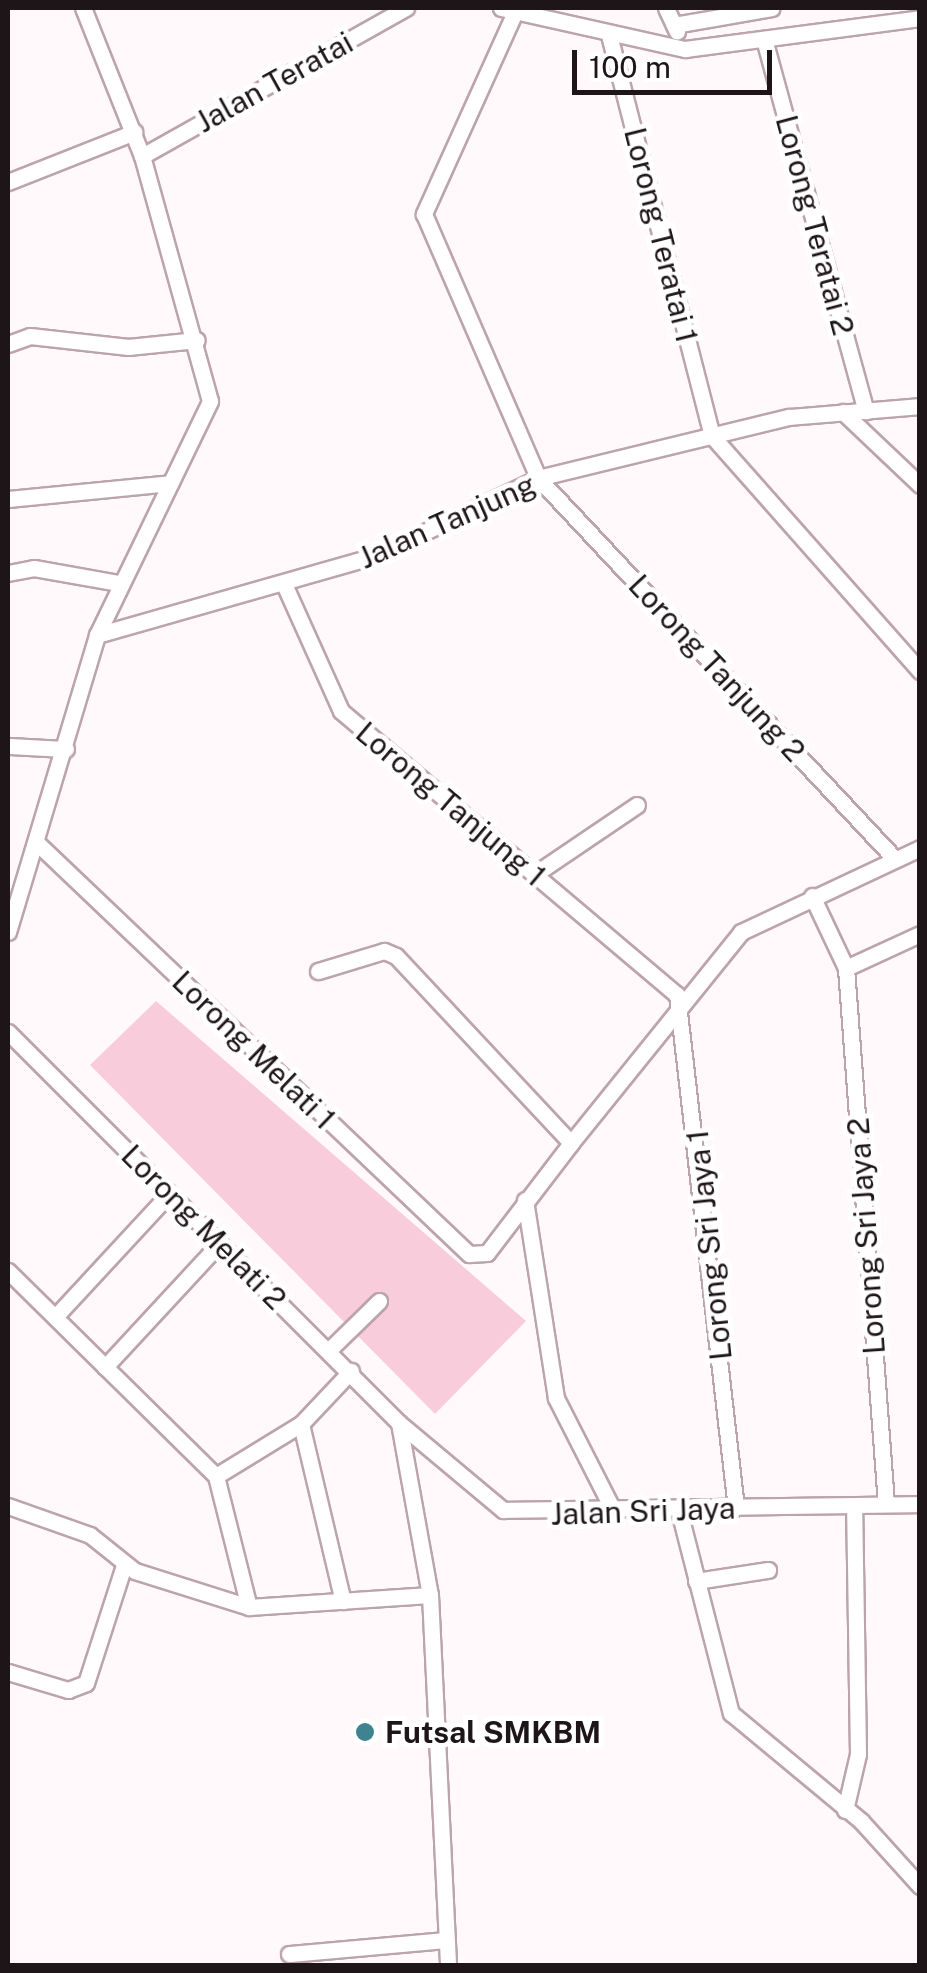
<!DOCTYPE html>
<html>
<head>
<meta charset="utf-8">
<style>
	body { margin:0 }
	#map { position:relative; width:927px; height:1973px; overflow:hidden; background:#fff9fb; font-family:"Public Sans",sans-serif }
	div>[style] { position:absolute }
	.green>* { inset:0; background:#f9ccdb }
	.roads { filter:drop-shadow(2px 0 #bca4ab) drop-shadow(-2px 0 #bca4ab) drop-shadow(0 2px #bca4ab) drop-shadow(0 -2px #bca4ab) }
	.minor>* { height:15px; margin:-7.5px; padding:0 7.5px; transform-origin:7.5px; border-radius:7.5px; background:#fff }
	.dots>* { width:28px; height:28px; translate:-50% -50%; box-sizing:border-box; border:5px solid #fff; border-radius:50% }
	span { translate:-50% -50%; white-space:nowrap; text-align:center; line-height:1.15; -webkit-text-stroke:10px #fff; paint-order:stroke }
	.street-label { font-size:30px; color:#1e1518 }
	.poi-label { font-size:30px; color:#1e1518; font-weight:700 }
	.left { translate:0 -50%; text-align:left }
	.frame { position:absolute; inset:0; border:10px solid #1e1518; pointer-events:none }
	.scale { position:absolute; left:572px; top:50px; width:200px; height:45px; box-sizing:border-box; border:5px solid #1e1518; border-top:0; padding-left:12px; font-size:30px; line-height:35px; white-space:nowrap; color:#1e1518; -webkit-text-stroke:8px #fff; paint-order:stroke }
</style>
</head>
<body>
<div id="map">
	<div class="green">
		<i style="clip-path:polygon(156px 1001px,526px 1321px,435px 1414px,90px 1065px)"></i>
	</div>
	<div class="roads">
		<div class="minor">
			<i style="left:501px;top:8px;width:189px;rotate:12.6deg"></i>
			<i style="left:685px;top:49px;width:237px;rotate:-7.5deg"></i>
			<i style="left:666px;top:8px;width:26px;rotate:65deg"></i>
			<i style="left:515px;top:12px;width:222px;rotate:114.3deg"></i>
			<i style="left:424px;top:214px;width:288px;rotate:66.6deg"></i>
			<i style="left:538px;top:478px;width:522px;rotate:46.86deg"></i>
			<i style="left:674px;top:25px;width:99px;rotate:-9.8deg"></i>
			<i style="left:609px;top:35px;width:414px;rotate:75.6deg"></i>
			<i style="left:712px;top:436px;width:314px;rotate:48.5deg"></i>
			<i style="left:764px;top:39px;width:386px;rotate:74.7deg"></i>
			<i style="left:142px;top:156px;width:303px;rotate:-29.3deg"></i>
			<i style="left:8px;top:182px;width:136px;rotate:-21.6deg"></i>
			<i style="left:8px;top:344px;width:23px;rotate:-20deg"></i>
			<i style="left:30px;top:336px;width:99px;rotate:6.4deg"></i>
			<i style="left:128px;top:347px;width:69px;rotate:-5.8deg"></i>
			<i style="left:843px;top:412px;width:106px;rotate:43.5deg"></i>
			<i style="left:8px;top:499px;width:163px;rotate:-5.6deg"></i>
			<i style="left:8px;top:573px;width:26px;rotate:-11deg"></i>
			<i style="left:34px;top:568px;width:85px;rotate:10.1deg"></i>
			<i style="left:284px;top:584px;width:139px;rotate:65.8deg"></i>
			<i style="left:341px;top:711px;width:440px;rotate:40.2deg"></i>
			<i style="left:677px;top:995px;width:516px;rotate:83.44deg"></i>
			<i style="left:97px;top:635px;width:288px;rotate:-15.9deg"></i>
			<i style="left:374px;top:556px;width:182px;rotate:-25.4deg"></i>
			<i style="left:538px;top:478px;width:258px;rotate:-13.7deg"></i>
			<i style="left:789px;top:417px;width:131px;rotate:-4.8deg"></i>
			<i style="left:8px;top:746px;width:58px;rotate:3deg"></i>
			<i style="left:36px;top:842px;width:598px;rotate:43.58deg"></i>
			<i style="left:469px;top:1254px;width:18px;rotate:-3deg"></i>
			<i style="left:487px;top:1253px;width:138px;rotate:-52.6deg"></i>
			<i style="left:571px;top:1143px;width:256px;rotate:-133.1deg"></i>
			<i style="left:396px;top:956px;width:13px;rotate:-157deg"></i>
			<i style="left:384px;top:951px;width:69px;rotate:163.1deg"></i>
			<i style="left:535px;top:874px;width:123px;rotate:-34.1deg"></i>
			<i style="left:812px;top:896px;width:80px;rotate:64.7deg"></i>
			<i style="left:846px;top:968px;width:537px;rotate:85.73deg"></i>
			<i style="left:8px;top:932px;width:310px;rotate:-73.3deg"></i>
			<i style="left:97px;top:635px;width:260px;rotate:-64.2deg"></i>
			<i style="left:210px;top:401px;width:254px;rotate:-105.5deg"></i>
			<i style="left:142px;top:156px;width:159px;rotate:-111.7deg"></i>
			<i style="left:846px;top:968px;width:81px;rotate:-24.7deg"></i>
			<i style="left:8px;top:1032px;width:553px;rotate:45deg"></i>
			<i style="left:399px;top:1423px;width:136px;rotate:39.9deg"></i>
			<i style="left:503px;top:1510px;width:417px;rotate:-0.8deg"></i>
			<i style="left:571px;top:1143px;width:271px;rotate:-51.1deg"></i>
			<i style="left:741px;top:932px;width:198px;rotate:-25.1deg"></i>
			<i style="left:525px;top:1200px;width:200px;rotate:81.1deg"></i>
			<i style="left:556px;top:1398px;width:128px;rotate:63deg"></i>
			<i style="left:8px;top:1271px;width:292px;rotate:44.6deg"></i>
			<i style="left:55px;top:1317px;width:169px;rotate:-47.2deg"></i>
			<i style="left:329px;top:1350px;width:70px;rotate:-44.4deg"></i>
			<i style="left:105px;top:1367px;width:168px;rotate:-47.2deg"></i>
			<i style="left:399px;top:1423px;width:175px;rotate:79.8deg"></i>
			<i style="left:430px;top:1595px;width:371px;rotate:87.2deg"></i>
			<i style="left:301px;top:1424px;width:182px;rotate:76.7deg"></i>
			<i style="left:216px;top:1476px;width:135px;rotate:75.9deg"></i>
			<i style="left:249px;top:1607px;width:181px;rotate:-3.8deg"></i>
			<i style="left:216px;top:1476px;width:100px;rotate:-31.5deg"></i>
			<i style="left:301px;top:1424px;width:73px;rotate:-46.7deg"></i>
			<i style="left:8px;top:1506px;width:87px;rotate:19.5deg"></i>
			<i style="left:90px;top:1535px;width:58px;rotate:38.7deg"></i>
			<i style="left:135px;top:1571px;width:120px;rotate:17.5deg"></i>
			<i style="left:679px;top:1511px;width:209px;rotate:75.6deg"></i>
			<i style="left:731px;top:1713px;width:169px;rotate:39.7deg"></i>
			<i style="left:861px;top:1821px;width:88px;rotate:47.8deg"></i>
			<i style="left:696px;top:1581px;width:73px;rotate:-8.7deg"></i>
			<i style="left:8px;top:1672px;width:63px;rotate:16.7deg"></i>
			<i style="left:68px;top:1690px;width:19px;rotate:-21deg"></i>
			<i style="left:86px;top:1683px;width:124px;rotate:-72.1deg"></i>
			<i style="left:845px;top:1810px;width:57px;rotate:-76.9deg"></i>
			<i style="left:858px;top:1754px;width:249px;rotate:-90.9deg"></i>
			<i style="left:289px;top:1954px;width:158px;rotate:-5.1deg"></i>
		</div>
	</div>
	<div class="dots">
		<i style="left:365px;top:1732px;background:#3f8391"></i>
	</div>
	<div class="street-label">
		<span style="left:274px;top:82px;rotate:-29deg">Jalan Teratai</span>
		<span style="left:815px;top:225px;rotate:75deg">Lorong Teratai 2</span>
		<span style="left:661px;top:235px;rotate:76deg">Lorong Teratai 1</span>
		<span style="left:447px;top:521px;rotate:-24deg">Jalan Tanjung</span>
		<span style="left:717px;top:668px;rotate:47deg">Lorong Tanjung 2</span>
		<span style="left:451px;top:804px;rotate:40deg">Lorong Tanjung 1</span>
		<span style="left:254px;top:1050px;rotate:44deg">Lorong Melati 1</span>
		<span style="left:204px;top:1227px;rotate:45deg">Lorong Melati 2</span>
		<span style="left:866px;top:1236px;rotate:-94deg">Lorong Sri Jaya 2</span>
		<span style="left:709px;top:1245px;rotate:-96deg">Lorong Sri Jaya 1</span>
		<span style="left:643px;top:1511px;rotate:-2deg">Jalan Sri Jaya</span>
	</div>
	<div class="poi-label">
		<span class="left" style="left:385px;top:1732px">Futsal SMKBM</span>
	</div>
	<div class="frame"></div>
	<div class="scale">100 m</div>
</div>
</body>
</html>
